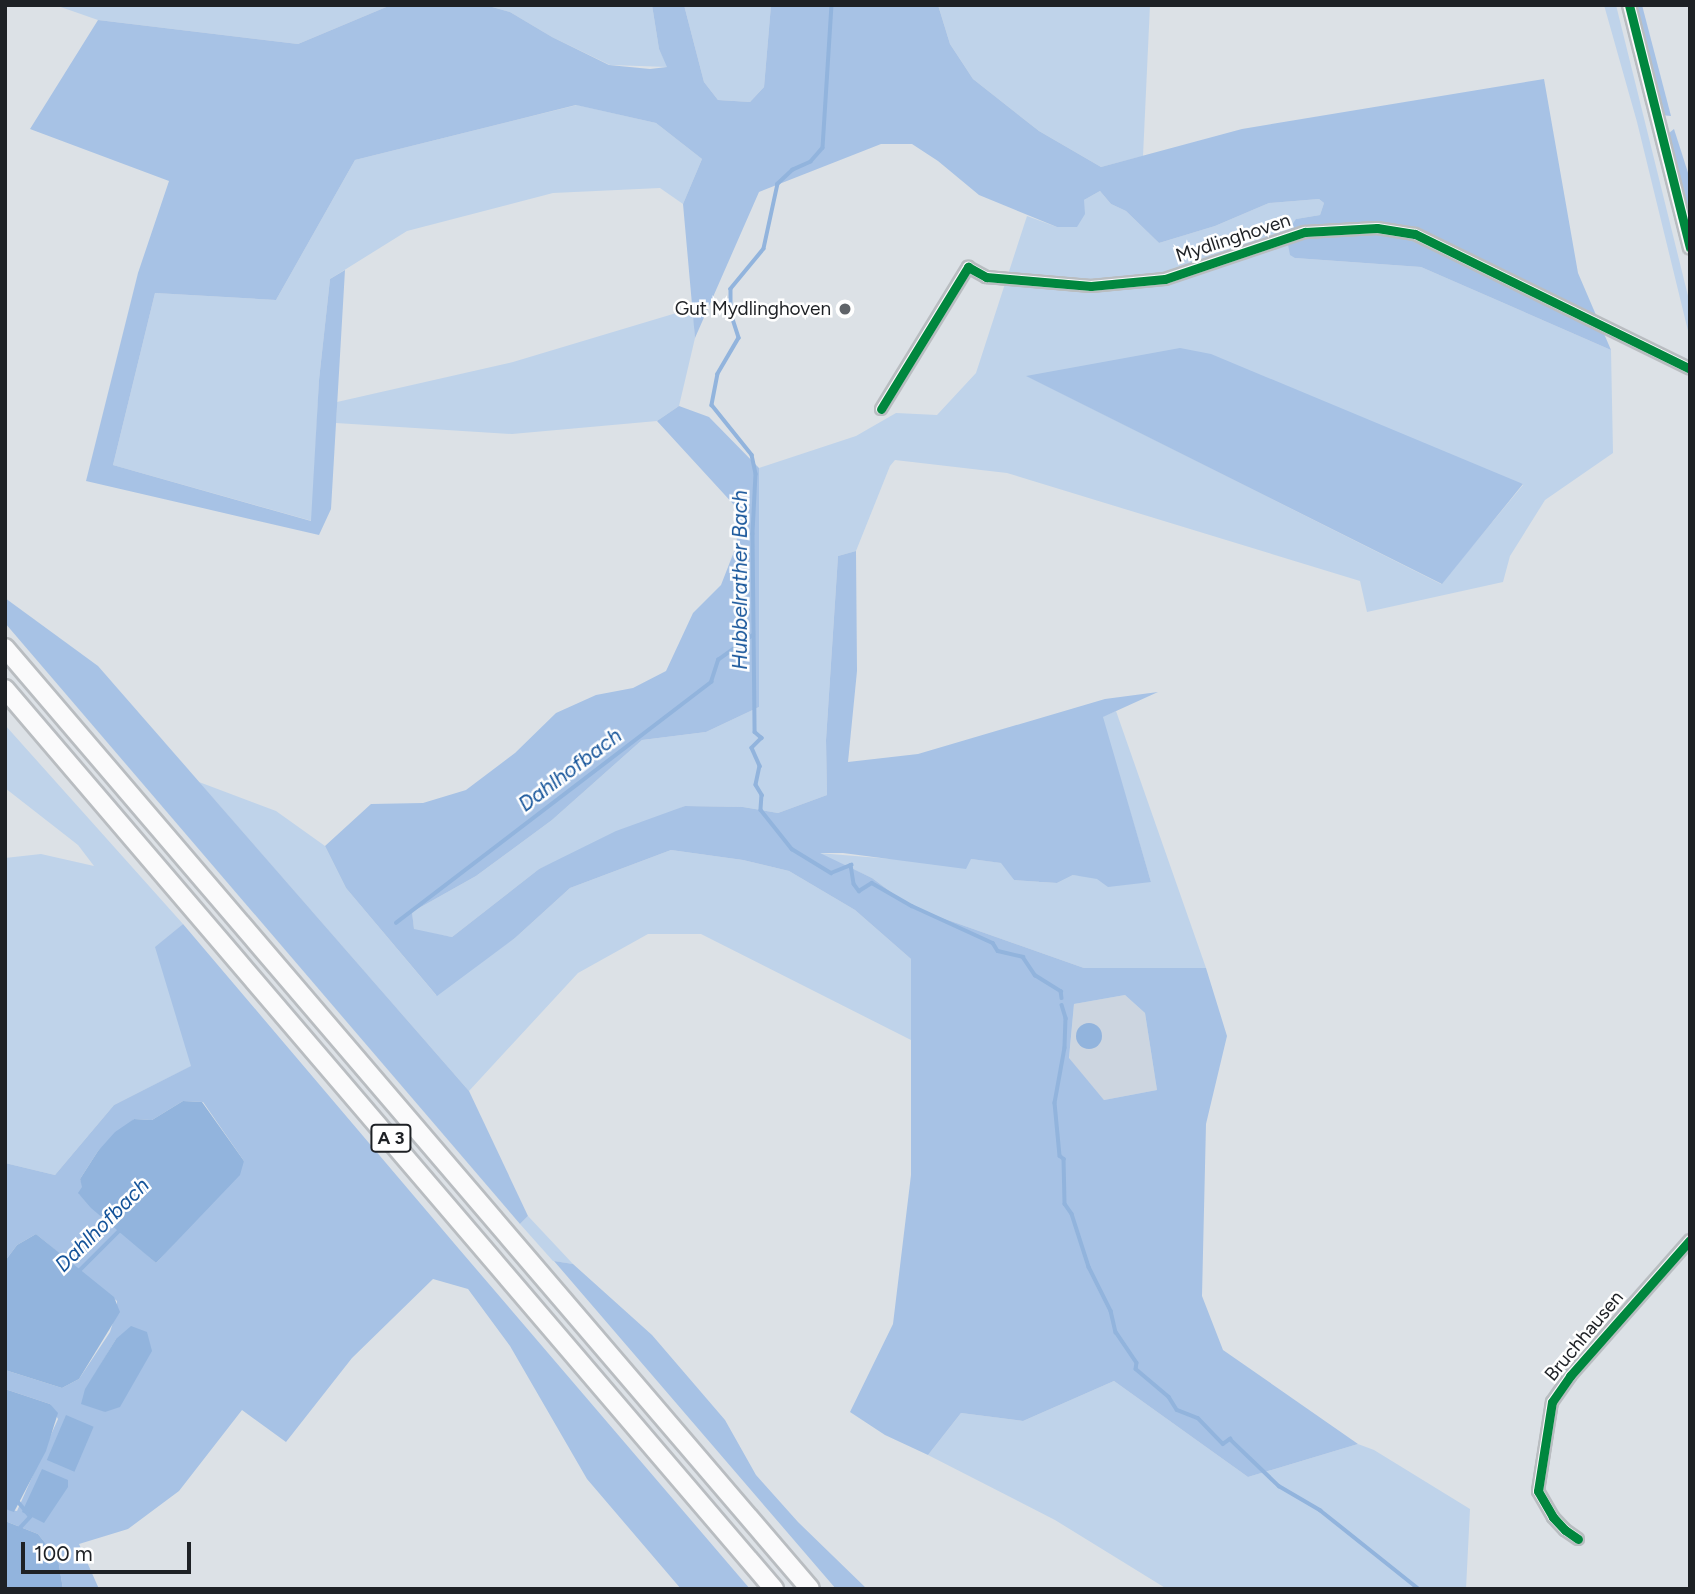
<!DOCTYPE html>
<html>
<head>
<meta charset="utf-8">
<style>
	body { margin:0 }
	#map { position:relative; width:1695px; height:1594px; overflow:hidden; background:#dce1e6; font-family:Figtree,sans-serif }
	div>[style] { position:absolute }
	.built>* { inset:0; background:#ccd5e0 }
	.green>* { inset:0; background:#bfd3ea }
	.forest>* { inset:0; background:#a7c2e5 }
	.water>* { inset:0; background:#92b4dd; transform-origin:0 0 }
	.round { border-radius:50% }
	.stream>* { height:3.5px; margin:-1.75px; padding:0 1.75px; transform-origin:1.75px; border-radius:1.75px; background:#92b4dd }
	.roads { filter:drop-shadow(2px 0 #b9bdc1) drop-shadow(-2px 0 #b9bdc1) drop-shadow(0 2px #b9bdc1) drop-shadow(0 -2px #b9bdc1) }
	.street>* { height:10px; margin:-5px; padding:0 5px; transform-origin:5px; border-radius:5px; background:#fafafb }
	.secondary>* { height:12px; margin:-6px; padding:0 6px; transform-origin:6px; border-radius:6px; background:#fafafb }
	.highway>* { height:18px; margin:-9px; padding:0 9px; transform-origin:9px; border-radius:9px; background:#fafafb }
	.cycleway>* { height:9px; margin:-4.5px; padding:0 4.5px; transform-origin:4.5px; border-radius:4.5px; background:#00873e }
	.dots>* { width:19px; height:19px; translate:-50% -50%; box-sizing:border-box; border:4px solid #fff; border-radius:50% }
	span { translate:-50% -50%; white-space:nowrap; text-align:center; line-height:1.15; -webkit-text-stroke:5px #fff; paint-order:stroke }
	.shield-label span { padding:2px 5px; background:#fff; border:2px solid; border-radius:5px; -webkit-text-stroke-width:0 }
	.shield-label { font-size:18px; color:#1e2125; font-weight:700 }
	.street-label { font-size:19px; color:#1e2125 }
	.poi-label { font-size:19px; color:#1e2125 }
	.right { translate:-100% -50%; text-align:right }
	.water-label { font-size:21px; color:#145399; font-style:italic }
	.frame { position:absolute; inset:0; border:7px solid #1e2125; pointer-events:none }
	.scale { position:absolute; left:21px; top:1542px; width:170px; height:32px; box-sizing:border-box; border:4px solid #1e2125; border-top:0; padding-left:9px; font-size:21px; line-height:24px; white-space:nowrap; color:#1e2125; -webkit-text-stroke:5px #fff; paint-order:stroke }
</style>
</head>
<body>
<div id="map">
	<div class="built">
		<i style="clip-path:polygon(1125px 995px,1145px 1013px,1157px 1090px,1104px 1100px,1069px 1059px,1074px 1004px)"></i>
	</div>
	<div class="green">
		<i style="clip-path:polygon(55px 5px,391px 5px,298px 44px,98px 20px)"></i>
		<i style="clip-path:polygon(485px 5px,652px 5px,659px 49px,668px 67px,610px 65px,552px 37px,510px 12px)"></i>
		<i style="clip-path:polygon(684px 5px,771px 5px,764px 87px,750px 102px,718px 100px,704px 82px)"></i>
		<i style="clip-path:polygon(938px 5px,1150px 5px,1143px 156px,1101px 167px,1039px 131px,973px 79px,950px 44px)"></i>
		<i style="clip-path:polygon(1604px 5px,1616px 5px,1690px 304px,1690px 339px,1637px 122px)"></i>
		<i style="clip-path:polygon(577px 105px,656px 123px,702px 159px,683px 204px,660px 188px,553px 193px,407px 231px,330px 279px,319px 380px,312px 521px,113px 465px,155px 293px,276px 300px,355px 160px)"></i>
		<i style="clip-path:polygon(evenodd,1100px 191px,1111px 204px,1126px 211px,1159px 243px,1215px 226px,1269px 203px,1319px 199px,1324px 203px,1320px 215px,1296px 219px,1295px 258px,1421px 267px,1611px 350px,1613px 453px,1545px 500px,1510px 556px,1503px 582px,1367px 612px,1360px 581px,1007px 473px,895px 460px,890px 466px,856px 551px,838px 556px,826px 740px,827px 795px,778px 813px,743px 807px,685px 806px,539px 869px,452px 937px,414px 930px,412px 912px,476px 876px,552px 820px,642px 740px,706px 732px,759px 707px,759px 468px,856px 436px,896px 413px,937px 415px,976px 373px,1027px 216px,1057px 227px,1084px 200px,1100px 191px,1027px 376px,1523px 484px,1523px 485px,1441px 584px,1027px 376px)"></i>
		<i style="clip-path:polygon(693px 308px,695px 338px,679px 406px,657px 421px,512px 434px,336px 423px,337px 402px,513px 362px)"></i>
		<i style="clip-path:polygon(1116px 711px,1206px 968px,1084px 968px,911px 907px,872px 878px,818px 853px,892px 859px,971px 859px,1002px 863px,1014px 880px,1057px 883px,1073px 875px,1151px 882px,1102px 717px)"></i>
		<i style="clip-path:polygon(5px 725px,183px 924px,156px 947px,192px 1066px,114px 1105px,55px 1175px,5px 1163px,5px 858px,41px 854px,94px 866px,78px 845px,5px 788px)"></i>
		<i style="clip-path:polygon(199px 782px,276px 811px,325px 846px,346px 888px,436px 995px,515px 938px,570px 888px,671px 850px,743px 860px,789px 871px,855px 910px,911px 959px,911px 1040px,701px 934px,648px 934px,578px 973px,469px 1091px)"></i>
		<i style="clip-path:polygon(528px 1216px,573px 1264px,553px 1261px,520px 1224px)"></i>
		<i style="clip-path:polygon(1114px 1381px,1248px 1477px,1358px 1444px,1374px 1450px,1470px 1509px,1466px 1589px,1167px 1589px,1055px 1520px,928px 1455px,961px 1413px,1023px 1421px)"></i>
	</div>
	<div class="forest">
		<i style="clip-path:polygon(391px 5px,485px 5px,510px 12px,552px 37px,609px 65px,650px 69px,667px 67px,659px 49px,652px 5px,684px 5px,704px 82px,718px 100px,750px 102px,764px 87px,771px 5px,938px 5px,950px 44px,973px 79px,1039px 131px,1101px 167px,1242px 129px,1544px 79px,1578px 273px,1611px 350px,1421px 267px,1295px 258px,1290px 255px,1286px 234px,1296px 219px,1320px 215px,1324px 203px,1319px 199px,1269px 203px,1215px 226px,1159px 243px,1126px 211px,1111px 204px,1100px 191px,1084px 200px,1085px 214px,1077px 227px,1057px 227px,979px 195px,938px 161px,912px 144px,881px 144px,759px 192px,695px 338px,683px 204px,702px 159px,656px 123px,576px 105px,355px 160px,276px 300px,155px 293px,113px 465px,311px 521px,319px 380px,330px 279px,345px 270px,331px 509px,319px 535px,86px 481px,138px 273px,169px 181px,30px 129px,98px 20px,298px 44px)"></i>
		<i style="clip-path:polygon(1634px 5px,1642px 5px,1671px 116px,1661px 115px)"></i>
		<i style="clip-path:polygon(1674px 129px,1690px 179px,1690px 222px,1669px 133px)"></i>
		<i style="clip-path:polygon(1180px 348px,1211px 354px,1523px 484px,1442px 584px,1026px 376px)"></i>
		<i style="clip-path:polygon(evenodd,679px 406px,709px 417px,759px 468px,759px 707px,706px 732px,642px 740px,552px 820px,476px 876px,412px 912px,414px 929px,452px 937px,539px 869px,616px 831px,685px 806px,743px 807px,778px 813px,827px 795px,826px 740px,838px 556px,856px 551px,857px 671px,848px 762px,918px 754px,1105px 699px,1158px 692px,1103px 717px,1151px 882px,1108px 887px,1097px 879px,1073px 875px,1057px 883px,1014px 880px,1001px 863px,971px 859px,966px 869px,843px 853px,820px 853px,872px 878px,911px 907px,1084px 968px,1206px 968px,1227px 1036px,1206px 1124px,1202px 1296px,1223px 1350px,1358px 1444px,1248px 1477px,1114px 1381px,1023px 1421px,961px 1413px,928px 1455px,885px 1435px,850px 1412px,893px 1324px,911px 1175px,911px 959px,855px 910px,789px 871px,743px 860px,671px 850px,570px 888px,515px 938px,437px 996px,346px 888px,325px 846px,371px 804px,423px 803px,466px 790px,515px 753px,556px 713px,596px 695px,633px 688px,666px 671px,693px 613px,721px 585px,737px 544px,735px 506px,657px 421px,679px 406px,1125px 995px,1145px 1013px,1157px 1090px,1104px 1100px,1069px 1058px,1074px 1004px,1125px 995px)"></i>
		<i style="clip-path:polygon(5px 598px,98px 666px,469px 1091px,528px 1216px,520px 1224px,5px 623px)"></i>
		<i style="clip-path:polygon(evenodd,183px 924px,459px 1249px,750px 1589px,681px 1589px,587px 1479px,510px 1346px,468px 1289px,433px 1279px,352px 1358px,286px 1442px,242px 1410px,179px 1491px,128px 1529px,79px 1544px,99px 1589px,63px 1589px,58px 1559px,38px 1534px,5px 1521px,5px 1509px,17px 1511px,58px 1419px,50px 1404px,5px 1389px,5px 1370px,62px 1388px,79px 1379px,110px 1332px,117px 1310px,117px 1301px,36px 1234px,17px 1245px,5px 1261px,5px 1163px,55px 1175px,114px 1105px,191px 1066px,155px 947px,183px 924px,183px 1101px,203px 1102px,244px 1161px,213px 1201px,156px 1263px,79px 1194px,83px 1187px,80px 1179px,98px 1151px,134px 1119px,152px 1120px,183px 1101px,183px 924px,116px 1339px,105px 1412px,86px 1389px,116px 1339px)"></i>
		<i style="clip-path:polygon(554px 1261px,573px 1264px,652px 1335px,725px 1420px,756px 1475px,798px 1522px,867px 1589px,836px 1589px)"></i>
	</div>
	<div class="water">
		<i class="round" style="left:1076px;top:1023px;width:26px;height:26px"></i>
		<i style="clip-path:polygon(183px 1101px,202px 1102px,244px 1161px,240px 1175px,156px 1263px,91px 1208px,78px 1193px,82px 1187px,80px 1179px,98px 1151px,115px 1132px,134px 1119px,152px 1120px)"></i>
		<i style="clip-path:polygon(36px 1234px,114px 1297px,120px 1312px,79px 1379px,62px 1388px,5px 1370px,5px 1261px,17px 1245px)"></i>
		<i style="clip-path:polygon(131px 1326px,147px 1332px,152px 1351px,120px 1407px,105px 1412px,81px 1404px,85px 1389px,116px 1339px)"></i>
		<i style="clip-path:polygon(5px 1389px,50px 1404px,58px 1413px,46px 1451px,14px 1512px,5px 1509px)"></i>
		<i style="left:66px;top:1415px;width:30px;height:49px;rotate:23deg"></i>
		<i style="clip-path:polygon(42px 1469px,68px 1480px,68px 1487px,44px 1523px,22px 1512px)"></i>
		<i style="clip-path:polygon(5px 1521px,38px 1534px,58px 1559px,63px 1589px,5px 1589px)"></i>
	</div>
	<div class="stream">
		<i style="left:832px;top:5px;width:143px;rotate:93.6deg"></i>
		<i style="left:823px;top:148px;width:18px;rotate:131deg"></i>
		<i style="left:811px;top:162px;width:20px;rotate:156deg"></i>
		<i style="left:793px;top:170px;width:21px;rotate:137deg"></i>
		<i style="left:778px;top:184px;width:66px;rotate:102.2deg"></i>
		<i style="left:764px;top:249px;width:52px;rotate:129.5deg"></i>
		<i style="left:731px;top:289px;width:24px;rotate:90deg"></i>
		<i style="left:731px;top:313px;width:26px;rotate:72deg"></i>
		<i style="left:739px;top:338px;width:42px;rotate:120.3deg"></i>
		<i style="left:718px;top:374px;width:32px;rotate:101deg"></i>
		<i style="left:712px;top:405px;width:64px;rotate:51.3deg"></i>
		<i style="left:752px;top:455px;width:19px;rotate:78deg"></i>
		<i style="left:756px;top:474px;width:60px;rotate:92.9deg"></i>
		<i style="left:753px;top:534px;width:198px;rotate:89.4deg"></i>
		<i style="left:755px;top:732px;width:9px;rotate:41deg"></i>
		<i style="left:762px;top:738px;width:14px;rotate:135deg"></i>
		<i style="left:752px;top:748px;width:20px;rotate:66deg"></i>
		<i style="left:760px;top:766px;width:19px;rotate:102deg"></i>
		<i style="left:756px;top:785px;width:12px;rotate:59deg"></i>
		<i style="left:762px;top:795px;width:15px;rotate:94deg"></i>
		<i style="left:761px;top:810px;width:50px;rotate:51.5deg"></i>
		<i style="left:792px;top:849px;width:46px;rotate:31.6deg"></i>
		<i style="left:831px;top:873px;width:22px;rotate:-22deg"></i>
		<i style="left:851px;top:865px;width:19px;rotate:81deg"></i>
		<i style="left:854px;top:884px;width:9px;rotate:54deg"></i>
		<i style="left:859px;top:891px;width:15px;rotate:-32deg"></i>
		<i style="left:872px;top:883px;width:46px;rotate:29.9deg"></i>
		<i style="left:912px;top:906px;width:89px;rotate:24.6deg"></i>
		<i style="left:993px;top:943px;width:9px;rotate:58deg"></i>
		<i style="left:998px;top:951px;width:26px;rotate:13deg"></i>
		<i style="left:1023px;top:957px;width:22px;rotate:56deg"></i>
		<i style="left:1035px;top:975px;width:31px;rotate:32deg"></i>
		<i style="left:1061px;top:991px;width:7px;rotate:82deg"></i>
		<i style="left:396px;top:923px;width:397px;rotate:-37.4deg"></i>
		<i style="left:711px;top:682px;width:23px;rotate:-72deg"></i>
		<i style="left:718px;top:660px;width:43px;rotate:-35.5deg"></i>
		<i style="left:1062px;top:1005px;width:14px;rotate:73deg"></i>
		<i style="left:1066px;top:1018px;width:30px;rotate:92deg"></i>
		<i style="left:1065px;top:1048px;width:56px;rotate:100.3deg"></i>
		<i style="left:1055px;top:1103px;width:53px;rotate:84.6deg"></i>
		<i style="left:1060px;top:1156px;width:5px;rotate:37deg"></i>
		<i style="left:1064px;top:1159px;width:45px;rotate:88.7deg"></i>
		<i style="left:1065px;top:1204px;width:12px;rotate:55deg"></i>
		<i style="left:1072px;top:1214px;width:56px;rotate:72.2deg"></i>
		<i style="left:1089px;top:1267px;width:49px;rotate:63.4deg"></i>
		<i style="left:1111px;top:1311px;width:22px;rotate:77deg"></i>
		<i style="left:1116px;top:1332px;width:37px;rotate:56deg"></i>
		<i style="left:1137px;top:1363px;width:6px;rotate:99deg"></i>
		<i style="left:1136px;top:1369px;width:43px;rotate:40.3deg"></i>
		<i style="left:1169px;top:1397px;width:15px;rotate:58deg"></i>
		<i style="left:1177px;top:1410px;width:22px;rotate:21deg"></i>
		<i style="left:1198px;top:1418px;width:36px;rotate:46deg"></i>
		<i style="left:1223px;top:1444px;width:9px;rotate:-36deg"></i>
		<i style="left:1230px;top:1439px;width:68px;rotate:43.8deg"></i>
		<i style="left:1279px;top:1486px;width:48px;rotate:30.3deg"></i>
		<i style="left:1320px;top:1510px;width:127px;rotate:38.6deg"></i>
		<i style="left:79px;top:1271px;width:58px;rotate:-45deg"></i>
		<i style="left:18px;top:1530px;width:18px;rotate:-47deg"></i>
		<i style="left:30px;top:1517px;width:19px;rotate:-129deg"></i>
	</div>
	<div class="roads">
		<div class="street">
			<i style="left:881px;top:409px;width:167px;rotate:-58.5deg"></i>
			<i style="left:968px;top:267px;width:21px;rotate:29deg"></i>
			<i style="left:986px;top:277px;width:105px;rotate:4.9deg"></i>
			<i style="left:1091px;top:286px;width:74px;rotate:-5.4deg"></i>
			<i style="left:1165px;top:279px;width:148px;rotate:-18.6deg"></i>
			<i style="left:1305px;top:232px;width:72px;rotate:-3.2deg"></i>
			<i style="left:1377px;top:228px;width:38px;rotate:9deg"></i>
			<i style="left:1415px;top:234px;width:306px;rotate:26.1deg"></i>
			<i style="left:1578px;top:1539px;width:16px;rotate:-145deg"></i>
			<i style="left:1565px;top:1530px;width:18px;rotate:-133deg"></i>
			<i style="left:1553px;top:1517px;width:30px;rotate:-120deg"></i>
			<i style="left:1538px;top:1491px;width:90px;rotate:-81.1deg"></i>
			<i style="left:1552px;top:1402px;width:32px;rotate:-55deg"></i>
			<i style="left:1570px;top:1376px;width:181px;rotate:-48.6deg"></i>
		</div>
		<div class="secondary">
			<i style="left:1629px;top:5px;width:250px;rotate:75.9deg"></i>
		</div>
		<div class="highway">
			<i style="left:5px;top:648px;width:1238px;rotate:49.45deg"></i>
			<i style="left:5px;top:689px;width:1184px;rotate:49.49deg"></i>
		</div>
	</div>
	<div class="cycleway">
		<i style="left:1629px;top:5px;width:250px;rotate:75.9deg"></i>
		<i style="left:881px;top:409px;width:167px;rotate:-58.5deg"></i>
		<i style="left:968px;top:267px;width:21px;rotate:29deg"></i>
		<i style="left:986px;top:277px;width:105px;rotate:4.9deg"></i>
		<i style="left:1091px;top:286px;width:74px;rotate:-5.4deg"></i>
		<i style="left:1165px;top:279px;width:148px;rotate:-18.6deg"></i>
		<i style="left:1305px;top:232px;width:72px;rotate:-3.2deg"></i>
		<i style="left:1377px;top:228px;width:38px;rotate:9deg"></i>
		<i style="left:1415px;top:234px;width:306px;rotate:26.1deg"></i>
		<i style="left:1578px;top:1539px;width:16px;rotate:-145deg"></i>
		<i style="left:1565px;top:1530px;width:18px;rotate:-133deg"></i>
		<i style="left:1553px;top:1517px;width:30px;rotate:-120deg"></i>
		<i style="left:1538px;top:1491px;width:90px;rotate:-81.1deg"></i>
		<i style="left:1552px;top:1402px;width:32px;rotate:-55deg"></i>
		<i style="left:1570px;top:1376px;width:181px;rotate:-48.6deg"></i>
	</div>
	<div class="dots">
		<i style="left:845px;top:309px;background:#606469"></i>
	</div>
	<div class="shield-label">
		<span style="left:391px;top:1138px">A 3</span>
	</div>
	<div class="street-label">
		<span style="left:1233px;top:238px;rotate:-18deg">Mydlinghoven</span>
		<span style="left:1584px;top:1336px;rotate:-50deg">Bruchhausen</span>
	</div>
	<div class="poi-label">
		<span class="right" style="left:831px;top:309px">Gut Mydlinghoven</span>
	</div>
	<div class="water-label">
		<span style="left:740px;top:580px;rotate:-90deg">Hubbelrather Bach</span>
		<span style="left:570px;top:770px;rotate:-37deg">Dahlhofbach</span>
		<span style="left:102px;top:1225px;rotate:-45deg">Dahlhofbach</span>
	</div>
	<div class="frame"></div>
	<div class="scale">100 m</div>
</div>
</body>
</html>
